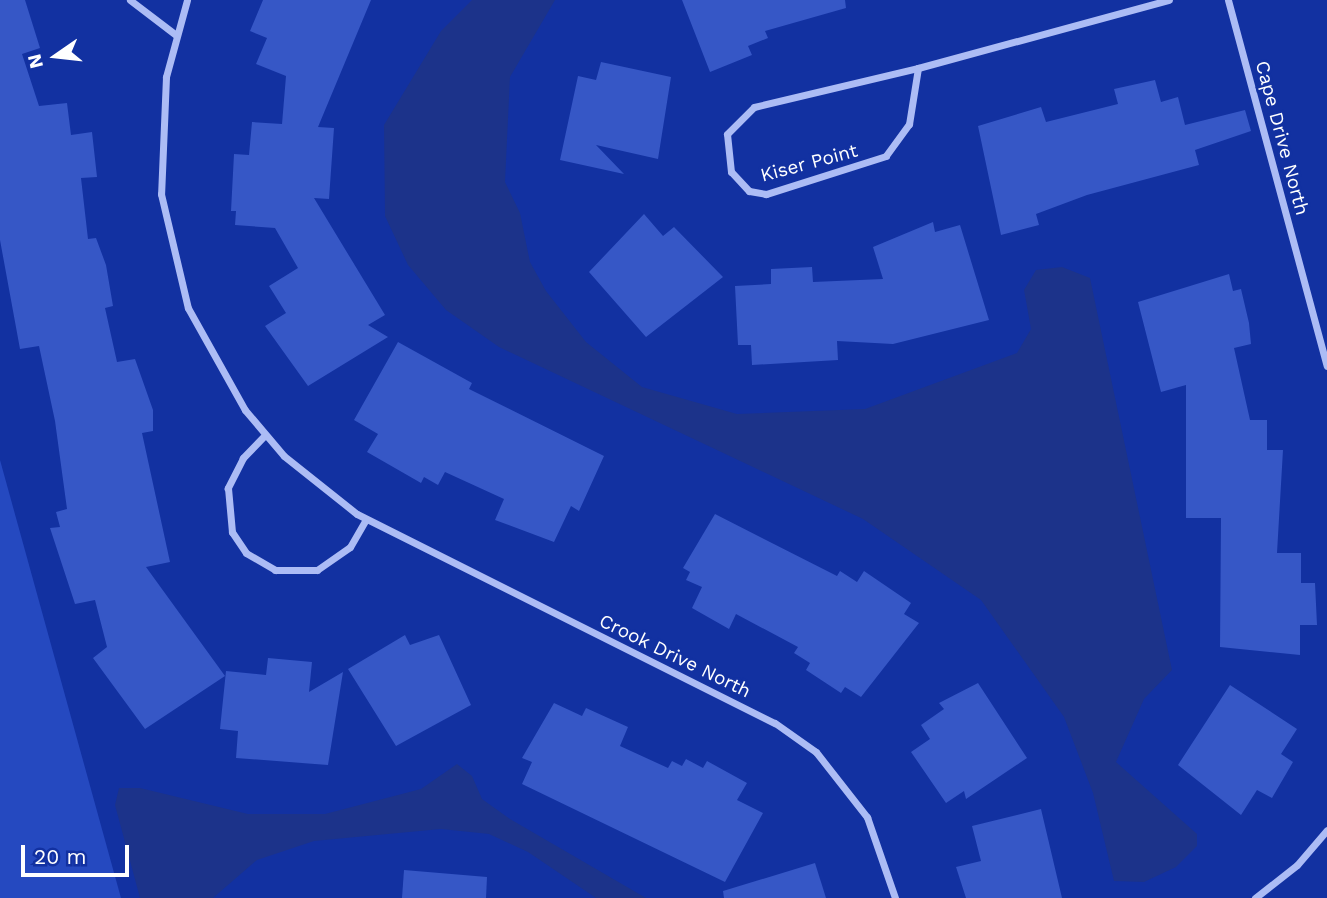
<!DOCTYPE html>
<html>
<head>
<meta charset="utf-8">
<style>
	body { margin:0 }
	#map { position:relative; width:1327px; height:898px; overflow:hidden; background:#1231a1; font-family:"Work Sans",sans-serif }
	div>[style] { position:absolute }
	.green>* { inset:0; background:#2549c0 }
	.water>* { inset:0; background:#1c338a }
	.building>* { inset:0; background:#3657c6 }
	.street>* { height:7px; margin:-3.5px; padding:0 3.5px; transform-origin:3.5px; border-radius:3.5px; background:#acbcf5 }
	span { translate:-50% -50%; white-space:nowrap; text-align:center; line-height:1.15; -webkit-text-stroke:5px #1231a1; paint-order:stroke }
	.street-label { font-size:19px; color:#fff }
	.north { position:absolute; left:21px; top:21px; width:70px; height:70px; -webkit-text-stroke:5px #1231a1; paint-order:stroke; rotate:256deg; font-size:19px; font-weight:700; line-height:28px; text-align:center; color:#fff }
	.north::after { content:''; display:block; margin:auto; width:24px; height:32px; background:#fff; clip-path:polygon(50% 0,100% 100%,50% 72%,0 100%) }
	.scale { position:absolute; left:21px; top:845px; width:108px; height:32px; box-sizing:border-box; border:4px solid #fff; border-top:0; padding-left:9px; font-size:21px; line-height:24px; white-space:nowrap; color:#fff; -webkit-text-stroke:5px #1231a1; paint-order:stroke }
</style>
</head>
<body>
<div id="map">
	<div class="green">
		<i style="clip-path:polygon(0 460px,121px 898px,0 898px)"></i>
	</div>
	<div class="water">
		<i style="clip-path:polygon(472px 0,555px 0,510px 77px,505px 182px,520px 213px,530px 262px,546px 291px,586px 342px,642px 387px,737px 414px,865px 409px,1017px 353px,1031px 329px,1024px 290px,1036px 270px,1062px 267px,1090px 278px,1172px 670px,1144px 699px,1116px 762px,1197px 834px,1197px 846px,1176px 867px,1144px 882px,1114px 881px,1093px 793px,1064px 717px,981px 600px,863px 519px,499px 347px,446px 310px,408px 265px,385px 216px,384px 125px,441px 31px)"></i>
		<i style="clip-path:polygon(457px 764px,472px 776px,482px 799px,510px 819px,646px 898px,596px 898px,528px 852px,489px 834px,441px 829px,314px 841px,257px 860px,213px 898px,140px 898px,115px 805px,119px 788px,140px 788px,248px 814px,325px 814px,421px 789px)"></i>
	</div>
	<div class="building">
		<i style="clip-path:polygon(0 0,25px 0,40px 48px,22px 54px,39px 106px,67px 103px,71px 135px,92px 132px,97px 177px,81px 178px,88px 239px,96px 238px,106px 265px,113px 306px,105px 308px,117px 362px,135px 359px,153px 410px,153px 431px,142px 433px,170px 562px,146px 567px,225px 676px,145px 729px,93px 658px,107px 647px,95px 600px,75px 604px,50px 528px,60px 527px,56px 512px,67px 509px,55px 421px,39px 346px,20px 349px,0 240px)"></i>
		<i style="clip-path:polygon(263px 0,371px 0,318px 127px,334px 128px,329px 199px,314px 198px,385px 315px,368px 325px,388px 337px,308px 386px,265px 326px,286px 313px,269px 286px,298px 268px,275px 228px,235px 225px,236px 211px,231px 211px,234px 154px,249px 155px,252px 122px,282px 124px,286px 76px,256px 64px,267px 38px,250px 31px)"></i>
		<i style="clip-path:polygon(682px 0,845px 0,846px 8px,765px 31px,768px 38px,748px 46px,752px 55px,710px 72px)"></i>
		<i style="clip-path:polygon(601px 62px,671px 77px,658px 159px,596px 145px,624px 174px,560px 160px,578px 76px,596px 80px)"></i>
		<i style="clip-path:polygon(1155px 80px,1161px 102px,1178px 97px,1185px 125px,1245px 110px,1251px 131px,1195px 150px,1199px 165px,1087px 195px,1036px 214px,1039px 225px,1001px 235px,978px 126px,1041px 107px,1046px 122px,1118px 104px,1114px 89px)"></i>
		<i style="clip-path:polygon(644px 214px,663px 236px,674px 227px,723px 277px,646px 337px,589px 272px)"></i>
		<i style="clip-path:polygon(933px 222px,935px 232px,960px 225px,989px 320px,893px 344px,837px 341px,838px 360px,752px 365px,751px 345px,738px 345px,735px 286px,771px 284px,771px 269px,812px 267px,813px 282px,883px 279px,873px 247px)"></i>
		<i style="clip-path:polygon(1229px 274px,1233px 291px,1241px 289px,1249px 323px,1251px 344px,1234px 348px,1250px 420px,1267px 420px,1267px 450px,1283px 450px,1277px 553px,1301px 553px,1301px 583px,1315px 583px,1317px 625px,1300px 625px,1300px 655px,1220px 647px,1221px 518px,1186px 518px,1186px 385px,1161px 392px,1138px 302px)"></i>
		<i style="clip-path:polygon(398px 342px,472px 383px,469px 389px,604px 456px,579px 511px,571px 506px,554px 542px,495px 520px,504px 499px,445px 472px,438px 485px,424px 477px,421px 483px,367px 452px,378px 434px,354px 420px)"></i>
		<i style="clip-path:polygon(715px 514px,837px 576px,840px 571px,857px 582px,864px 571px,911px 603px,904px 614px,919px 623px,861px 697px,845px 687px,841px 693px,806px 670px,810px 663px,794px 653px,798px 647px,736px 614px,729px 629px,692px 608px,702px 587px,686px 580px,690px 572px,683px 568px)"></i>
		<i style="clip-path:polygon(405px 635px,410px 645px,439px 635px,471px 705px,396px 746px,348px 669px)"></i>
		<i style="clip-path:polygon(268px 658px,312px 662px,309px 692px,343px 672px,328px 765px,236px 758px,238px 731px,220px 729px,226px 671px,266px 675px)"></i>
		<i style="clip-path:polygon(978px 683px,1027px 758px,966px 799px,964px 791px,946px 803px,911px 752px,930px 739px,921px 725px,944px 709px,939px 703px)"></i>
		<i style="clip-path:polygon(1230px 685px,1297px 729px,1281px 754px,1293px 762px,1272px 798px,1257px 790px,1241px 815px,1178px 765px)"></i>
		<i style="clip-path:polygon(554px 703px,582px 716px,586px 708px,628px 727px,620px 746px,668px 768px,672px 761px,682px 766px,686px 759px,703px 768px,707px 761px,747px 783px,737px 800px,763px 813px,725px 882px,522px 784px,532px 762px,522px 758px)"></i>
		<i style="clip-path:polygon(1041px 809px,1062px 898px,966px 898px,956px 867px,981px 861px,972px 826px)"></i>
		<i style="clip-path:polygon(815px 863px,826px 898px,724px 898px,723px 891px)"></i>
		<i style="clip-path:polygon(404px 870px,487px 877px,486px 898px,402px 898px)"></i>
	</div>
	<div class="street">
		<i style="left:130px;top:0;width:58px;rotate:37.3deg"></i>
		<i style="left:187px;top:0;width:80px;rotate:105.3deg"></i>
		<i style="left:166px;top:77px;width:117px;rotate:92.4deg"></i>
		<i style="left:161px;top:194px;width:117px;rotate:76.7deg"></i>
		<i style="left:188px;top:308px;width:117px;rotate:60.8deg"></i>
		<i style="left:245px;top:410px;width:60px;rotate:49.7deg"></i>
		<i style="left:284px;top:456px;width:93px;rotate:38.5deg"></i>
		<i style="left:357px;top:514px;width:467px;rotate:26.6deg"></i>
		<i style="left:775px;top:723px;width:50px;rotate:35.3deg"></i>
		<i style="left:816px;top:752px;width:83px;rotate:51.9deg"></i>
		<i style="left:867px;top:817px;width:86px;rotate:70.9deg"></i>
		<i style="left:1228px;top:0;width:379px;rotate:74.9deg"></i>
		<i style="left:918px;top:68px;width:57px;rotate:99.1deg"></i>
		<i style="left:909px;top:124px;width:39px;rotate:126deg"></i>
		<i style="left:886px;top:156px;width:126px;rotate:162.4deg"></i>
		<i style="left:766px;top:194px;width:17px;rotate:-170deg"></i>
		<i style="left:749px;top:191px;width:26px;rotate:-133deg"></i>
		<i style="left:731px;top:172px;width:38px;rotate:-96deg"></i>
		<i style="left:727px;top:134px;width:38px;rotate:-45deg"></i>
		<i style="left:754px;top:107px;width:169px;rotate:-13.4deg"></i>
		<i style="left:918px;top:68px;width:260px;rotate:-15.2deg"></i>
		<i style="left:265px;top:435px;width:32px;rotate:134deg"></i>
		<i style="left:243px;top:458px;width:34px;rotate:117deg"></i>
		<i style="left:228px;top:488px;width:44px;rotate:84.8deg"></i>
		<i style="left:232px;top:532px;width:25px;rotate:56deg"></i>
		<i style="left:246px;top:553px;width:34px;rotate:30deg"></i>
		<i style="left:275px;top:570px;width:42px"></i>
		<i style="left:317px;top:570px;width:40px;rotate:-34.9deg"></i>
		<i style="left:350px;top:547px;width:32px;rotate:-60deg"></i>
		<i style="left:1255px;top:898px;width:53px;rotate:-38.2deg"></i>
		<i style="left:1297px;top:865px;width:46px;rotate:-49.4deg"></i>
	</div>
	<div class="street-label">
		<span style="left:1282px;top:138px;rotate:75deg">Cape Drive North</span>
		<span style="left:809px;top:163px;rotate:-15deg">Kiser Point</span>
		<span style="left:675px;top:656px;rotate:26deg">Crook Drive North</span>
	</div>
	<div class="north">N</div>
	<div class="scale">20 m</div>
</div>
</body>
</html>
